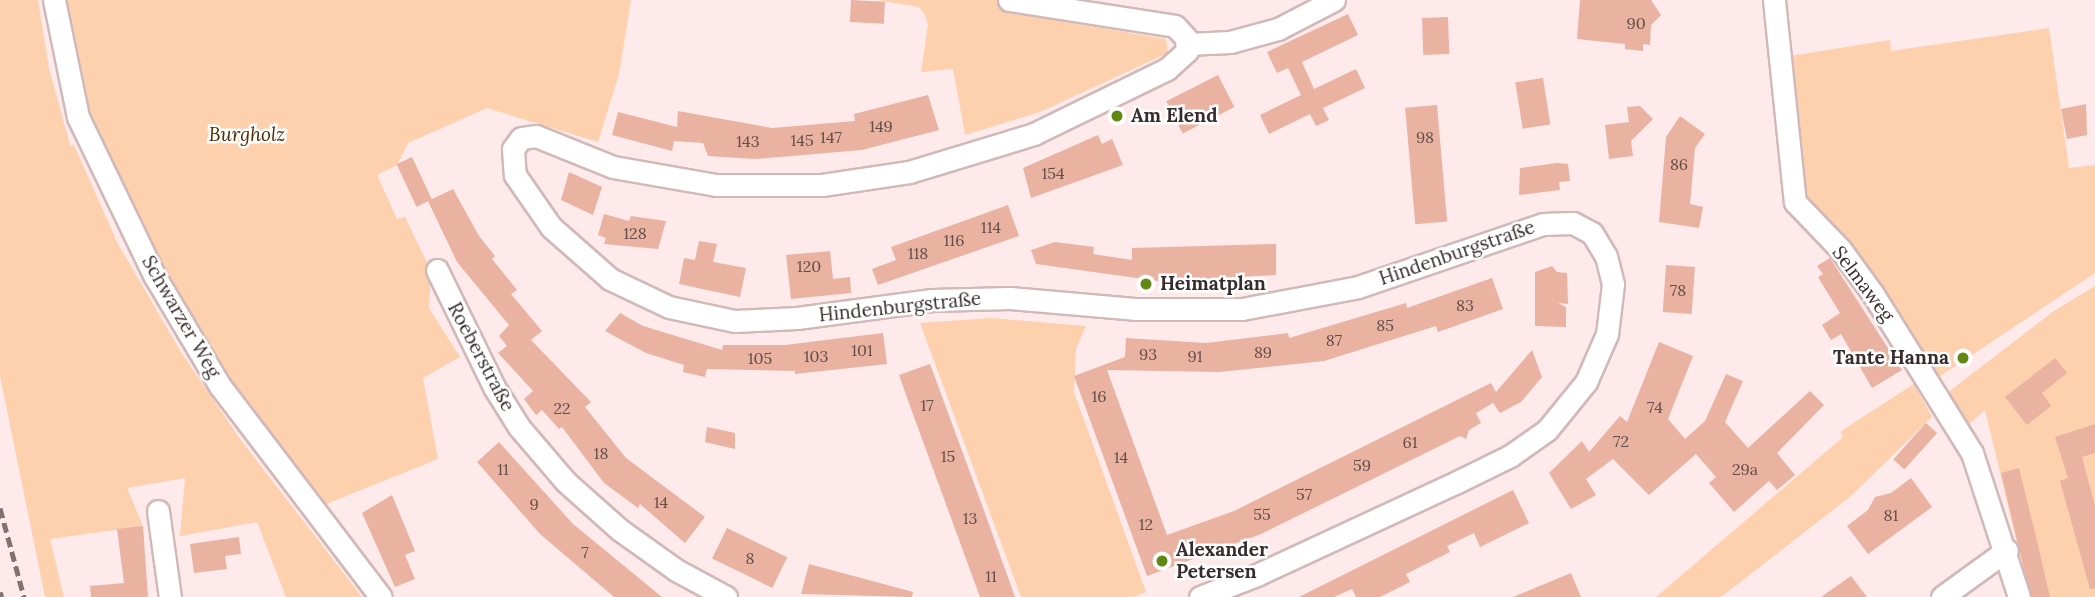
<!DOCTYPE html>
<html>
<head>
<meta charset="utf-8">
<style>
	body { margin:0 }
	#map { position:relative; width:2095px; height:597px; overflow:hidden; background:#ffeaeb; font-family:Lora,serif }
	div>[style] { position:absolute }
	.green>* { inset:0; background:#fdd1ae }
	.building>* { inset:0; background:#e9b2a1; transform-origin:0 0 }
	.roads { filter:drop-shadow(2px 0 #d1b8b9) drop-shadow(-2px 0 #d1b8b9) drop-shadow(0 2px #d1b8b9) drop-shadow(0 -2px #d1b8b9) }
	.minor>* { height:21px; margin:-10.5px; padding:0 10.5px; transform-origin:10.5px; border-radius:10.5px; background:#fff }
	.rail>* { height:5px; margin-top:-2.5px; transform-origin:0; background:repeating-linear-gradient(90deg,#807273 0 10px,transparent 0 15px) }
	.dots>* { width:19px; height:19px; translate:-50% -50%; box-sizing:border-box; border:4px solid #fff; border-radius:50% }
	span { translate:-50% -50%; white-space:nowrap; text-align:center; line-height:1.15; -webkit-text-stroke:5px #fff; paint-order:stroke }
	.number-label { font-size:16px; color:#634e4a }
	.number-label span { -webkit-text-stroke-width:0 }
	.poi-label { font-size:19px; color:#362c2d; font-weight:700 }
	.left { translate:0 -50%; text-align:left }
	.right { translate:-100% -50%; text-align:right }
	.park-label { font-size:19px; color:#522a00; font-style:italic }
	.street-label { font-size:19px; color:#362c2d }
</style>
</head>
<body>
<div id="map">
	<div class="green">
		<i style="clip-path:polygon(0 0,38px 0,49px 68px,70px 145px,74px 145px,118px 244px,181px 352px,240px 439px,362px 597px,286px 597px,257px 522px,180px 536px,185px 478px,127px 488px,143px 526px,50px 539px,64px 597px,45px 597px,0 376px)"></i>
		<i style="clip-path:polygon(63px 0,631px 0,619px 74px,598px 142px,487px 108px,408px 143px,397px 165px,377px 175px,397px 219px,405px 217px,431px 271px,429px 308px,460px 357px,423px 378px,438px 459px,324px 505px,243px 398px,153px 251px,93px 123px)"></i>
		<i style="clip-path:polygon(877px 0,1041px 0,1038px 17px,1166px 39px,1168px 53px,1040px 112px,965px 135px,953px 69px,921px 72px,928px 25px,925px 15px,919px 7px)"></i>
		<i style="clip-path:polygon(2049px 28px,2069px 168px,2095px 165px,2095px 273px,1939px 377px,1883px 292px,1801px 199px,1784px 57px,1890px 40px,1891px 51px)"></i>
		<i style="clip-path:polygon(2095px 286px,2095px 597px,2030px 597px,1985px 410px,1967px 426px,1947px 393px,2054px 311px)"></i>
		<i style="clip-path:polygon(991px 318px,1086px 326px,1076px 349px,1074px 392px,1146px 592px,1133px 597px,1021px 597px,920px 323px)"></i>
		<i style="clip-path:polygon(1914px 384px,1932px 417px,1851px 496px,1721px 597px,1656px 597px,1842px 438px,1841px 431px)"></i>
	</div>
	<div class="building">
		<i style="left:851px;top:0;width:34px;height:22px;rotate:3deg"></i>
		<i style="clip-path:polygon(1580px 0,1651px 0,1661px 15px,1651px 25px,1650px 45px,1643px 44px,1643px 51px,1625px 49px,1625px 44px,1577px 39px)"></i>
		<i style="clip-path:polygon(1348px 14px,1358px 35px,1302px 62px,1314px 89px,1356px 69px,1365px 88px,1323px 108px,1329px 120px,1316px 126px,1310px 114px,1269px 134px,1260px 115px,1301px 95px,1288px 68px,1277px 73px,1267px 52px)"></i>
		<i style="left:1448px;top:17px;width:37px;height:26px;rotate:88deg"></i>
		<i style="left:1218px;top:75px;width:36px;height:58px;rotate:63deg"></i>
		<i style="left:1543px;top:78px;width:47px;height:28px;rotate:81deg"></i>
		<i style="clip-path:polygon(928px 95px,939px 130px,862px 150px,755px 159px,708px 156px,703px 143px,674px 141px,672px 151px,612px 135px,618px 112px,677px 127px,678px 111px,772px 128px,855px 121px,854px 114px)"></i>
		<i style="clip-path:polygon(2086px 104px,2087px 135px,2067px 139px,2061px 109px)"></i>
		<i style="left:1437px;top:105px;width:117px;height:32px;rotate:85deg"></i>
		<i style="clip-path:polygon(1640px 106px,1653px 119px,1631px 141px,1633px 156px,1609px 159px,1605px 125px,1629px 122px,1627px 107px)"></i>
		<i style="clip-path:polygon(1680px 116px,1705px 134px,1695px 148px,1690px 204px,1703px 207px,1699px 228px,1659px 222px,1666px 137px)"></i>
		<i style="clip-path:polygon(1098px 135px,1102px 144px,1112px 139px,1123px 165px,1031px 198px,1023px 168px)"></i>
		<i style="left:412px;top:157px;width:47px;height:17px;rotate:65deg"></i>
		<i style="clip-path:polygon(1557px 163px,1568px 164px,1570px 181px,1559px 182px,1560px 190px,1519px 195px,1520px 168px)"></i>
		<i style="clip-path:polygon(569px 172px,602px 187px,593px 215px,561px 200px)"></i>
		<i style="clip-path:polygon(453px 189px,479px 236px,495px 256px,492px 259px,517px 290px,511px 294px,542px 331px,531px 340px,591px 402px,585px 407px,626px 458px,705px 517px,685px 543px,640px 504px,638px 508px,604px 483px,562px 427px,559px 429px,542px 410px,536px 415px,524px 399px,533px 391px,498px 353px,507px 346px,499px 336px,509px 325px,457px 262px,428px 201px)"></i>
		<i style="clip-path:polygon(1008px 205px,1019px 236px,878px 285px,872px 269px,896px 260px,891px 247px)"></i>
		<i style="clip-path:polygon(604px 214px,629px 221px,631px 216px,666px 221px,658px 249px,604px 244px,606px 238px,598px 235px)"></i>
		<i style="clip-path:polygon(699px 241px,717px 244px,713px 262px,746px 268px,740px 297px,679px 284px,684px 258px,695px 260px)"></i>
		<i style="clip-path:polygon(1055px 242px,1094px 247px,1093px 254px,1132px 260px,1132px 248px,1276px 244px,1276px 275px,1158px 281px,1036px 264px,1031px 250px)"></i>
		<i style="clip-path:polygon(830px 251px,833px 279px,850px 277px,851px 293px,791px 299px,786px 255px)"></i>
		<i style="clip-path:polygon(1830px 258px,1902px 370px,1872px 388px,1841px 334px,1831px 340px,1822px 325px,1840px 313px,1818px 277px,1823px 274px,1817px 266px)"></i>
		<i style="left:1666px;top:265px;width:29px;height:47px;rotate:4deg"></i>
		<i style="clip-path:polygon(1552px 266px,1557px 272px,1567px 273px,1568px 304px,1558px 303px,1566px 307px,1566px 327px,1535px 326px,1535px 272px)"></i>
		<i style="clip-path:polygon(1492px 278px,1503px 309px,1438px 332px,1436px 326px,1324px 361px,1219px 372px,1107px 370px,1167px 535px,1234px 511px,1491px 383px,1496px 392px,1532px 350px,1542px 377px,1521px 402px,1500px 413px,1493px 403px,1476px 413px,1481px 423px,1469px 430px,1466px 439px,1460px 436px,1261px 534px,1147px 576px,1074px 376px,1125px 357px,1126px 338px,1206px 343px,1288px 333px,1289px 338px,1406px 303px,1407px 308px)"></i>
		<i style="clip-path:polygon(620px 313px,643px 326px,722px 350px,723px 345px,785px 345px,883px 333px,887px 364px,795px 374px,795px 371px,707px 369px,705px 377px,683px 372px,684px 365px,646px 353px,605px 331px)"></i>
		<i style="clip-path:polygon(1659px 342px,1693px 356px,1668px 419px,1685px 439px,1705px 421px,1726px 374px,1743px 381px,1725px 422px,1748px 448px,1810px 391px,1824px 405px,1777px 453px,1795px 475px,1777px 490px,1769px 481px,1734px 512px,1709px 483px,1716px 477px,1696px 454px,1649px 495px,1613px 459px,1586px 479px,1596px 495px,1571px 509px,1549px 473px,1582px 441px,1589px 452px,1620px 416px,1627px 422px)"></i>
		<i style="clip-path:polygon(2055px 358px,2067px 373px,2042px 393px,2051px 406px,2027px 425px,2005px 397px)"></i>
		<i style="clip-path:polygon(930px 364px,982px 505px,1015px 597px,980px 597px,914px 417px,899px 375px)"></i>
		<i style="left:1926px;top:423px;width:15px;height:49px;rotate:42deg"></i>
		<i style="clip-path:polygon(2095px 424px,2095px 453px,2082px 457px,2095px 506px,2095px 588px,2090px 589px,2060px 481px,2068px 478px,2055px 437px)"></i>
		<i style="clip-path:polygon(707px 427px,735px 433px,735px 449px,705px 442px)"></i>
		<i style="clip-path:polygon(499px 442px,573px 524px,662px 597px,614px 597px,540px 534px,477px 462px)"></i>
		<i style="clip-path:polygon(2019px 468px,2036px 537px,2050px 597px,2032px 597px,2023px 565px,2001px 473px)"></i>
		<i style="clip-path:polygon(1911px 478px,1932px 507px,1868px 554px,1847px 526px,1868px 510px,1875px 497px,1891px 493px)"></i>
		<i style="clip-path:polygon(1513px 490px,1529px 523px,1480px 547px,1474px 533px,1447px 546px,1450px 552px,1406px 574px,1410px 582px,1380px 597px,1356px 597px,1352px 589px,1334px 597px,1299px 597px)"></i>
		<i style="clip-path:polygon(392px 495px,415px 551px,405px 555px,415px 579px,395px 587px,362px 513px)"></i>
		<i style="clip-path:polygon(143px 526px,148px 597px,91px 597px,90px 586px,124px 583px,117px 529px)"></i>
		<i style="left:727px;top:528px;width:67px;height:34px;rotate:26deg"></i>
		<i style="clip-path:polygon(239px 537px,241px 554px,225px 556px,227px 569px,194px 573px,190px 544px)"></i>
		<i style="clip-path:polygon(809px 564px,913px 592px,912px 597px,801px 594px)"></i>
		<i style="clip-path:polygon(1571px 573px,1581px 597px,1513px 597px)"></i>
		<i style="clip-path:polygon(1851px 576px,1867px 597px,1821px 597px)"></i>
	</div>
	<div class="roads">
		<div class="minor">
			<i style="left:54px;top:0;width:119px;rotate:78.4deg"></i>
			<i style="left:78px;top:117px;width:175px;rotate:64.3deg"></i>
			<i style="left:154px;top:275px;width:129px;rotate:59.3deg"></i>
			<i style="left:220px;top:386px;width:265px;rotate:52.7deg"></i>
			<i style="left:1009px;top:0;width:168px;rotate:8.9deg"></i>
			<i style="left:1175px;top:26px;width:16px;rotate:47deg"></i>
			<i style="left:1186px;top:38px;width:13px;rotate:86deg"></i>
			<i style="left:1187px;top:51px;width:27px;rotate:138deg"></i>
			<i style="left:1167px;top:69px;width:148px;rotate:154deg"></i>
			<i style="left:1034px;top:134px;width:131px;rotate:163.1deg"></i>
			<i style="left:909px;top:172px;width:88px;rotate:171.5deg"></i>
			<i style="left:822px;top:185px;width:106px;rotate:180deg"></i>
			<i style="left:716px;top:185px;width:105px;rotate:-170.1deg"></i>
			<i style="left:613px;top:167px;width:83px;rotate:-158.1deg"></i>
			<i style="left:536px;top:136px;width:15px;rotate:172deg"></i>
			<i style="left:521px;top:138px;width:14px;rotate:126deg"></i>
			<i style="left:513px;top:149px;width:26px;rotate:86deg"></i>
			<i style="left:515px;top:175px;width:63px;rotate:55.3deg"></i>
			<i style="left:551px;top:227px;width:79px;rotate:41.4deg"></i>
			<i style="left:610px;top:279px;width:65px;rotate:25.4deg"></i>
			<i style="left:669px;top:307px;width:67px;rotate:12deg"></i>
			<i style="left:735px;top:321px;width:62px;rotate:-2.8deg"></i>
			<i style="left:797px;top:318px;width:136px;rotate:-7.6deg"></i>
			<i style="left:932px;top:300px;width:78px;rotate:-1.5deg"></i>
			<i style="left:1010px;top:298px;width:125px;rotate:5deg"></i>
			<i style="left:1135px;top:309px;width:107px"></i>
			<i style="left:1242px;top:309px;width:118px;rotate:-10.7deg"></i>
			<i style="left:1358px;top:287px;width:195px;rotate:-18.8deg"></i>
			<i style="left:1543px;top:224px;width:30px;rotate:-2deg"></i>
			<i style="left:1573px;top:223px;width:21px;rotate:28deg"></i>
			<i style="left:1592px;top:233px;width:27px;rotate:59deg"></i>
			<i style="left:1606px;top:256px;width:29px;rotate:76deg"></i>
			<i style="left:1613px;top:284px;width:50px;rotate:96.8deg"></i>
			<i style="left:1607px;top:334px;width:52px;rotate:113.6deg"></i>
			<i style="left:1586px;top:382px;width:62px;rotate:129.1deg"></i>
			<i style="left:1547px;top:430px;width:45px;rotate:144.9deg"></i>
			<i style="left:1510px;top:456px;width:59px;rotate:153.9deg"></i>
			<i style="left:1457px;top:482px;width:221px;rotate:155.1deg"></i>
			<i style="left:1257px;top:575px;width:61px;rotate:158.9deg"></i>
			<i style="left:1774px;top:0;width:203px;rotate:84.1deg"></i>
			<i style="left:1795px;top:202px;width:66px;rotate:46.2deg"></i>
			<i style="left:1841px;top:250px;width:54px;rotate:54deg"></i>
			<i style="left:1873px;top:294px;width:187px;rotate:58.1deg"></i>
			<i style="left:1972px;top:453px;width:151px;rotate:71.9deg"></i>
			<i style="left:1188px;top:44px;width:42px;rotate:-2.7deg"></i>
			<i style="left:1230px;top:42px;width:50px;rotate:-15.2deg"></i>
			<i style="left:1278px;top:29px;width:63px;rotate:-27.4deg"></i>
			<i style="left:437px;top:270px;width:130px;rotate:64deg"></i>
			<i style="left:494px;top:387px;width:47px;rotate:58deg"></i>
			<i style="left:519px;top:427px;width:72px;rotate:49.5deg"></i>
			<i style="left:566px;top:482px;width:72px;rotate:41.6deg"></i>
			<i style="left:620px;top:530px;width:69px;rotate:35.5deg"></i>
			<i style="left:676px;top:570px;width:57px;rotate:28.4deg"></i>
			<i style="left:158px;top:511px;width:87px;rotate:82.1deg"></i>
			<i style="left:1942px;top:597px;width:80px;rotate:-35.9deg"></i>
		</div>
	</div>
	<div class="rail">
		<i style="left:0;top:508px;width:92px;rotate:74.9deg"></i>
		<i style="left:0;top:592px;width:5px;rotate:68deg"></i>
	</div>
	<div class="dots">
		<i style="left:1117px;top:116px;background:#608812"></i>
		<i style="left:1146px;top:284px;background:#608812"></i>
		<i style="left:1963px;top:358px;background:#608812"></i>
		<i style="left:1162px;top:561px;background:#608812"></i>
	</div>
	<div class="number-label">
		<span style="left:1636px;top:23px">90</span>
		<span style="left:881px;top:126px">149</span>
		<span style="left:831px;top:137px">147</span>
		<span style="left:1425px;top:137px">98</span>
		<span style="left:802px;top:140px">145</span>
		<span style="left:748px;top:141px">143</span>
		<span style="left:1679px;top:164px">86</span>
		<span style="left:1053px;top:173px">154</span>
		<span style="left:991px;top:227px">114</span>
		<span style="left:635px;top:233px">128</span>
		<span style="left:954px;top:240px">116</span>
		<span style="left:918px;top:253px">118</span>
		<span style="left:809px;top:266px">120</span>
		<span style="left:1678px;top:290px">78</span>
		<span style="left:1465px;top:305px">83</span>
		<span style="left:1385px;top:325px">85</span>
		<span style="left:1334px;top:340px">87</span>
		<span style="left:862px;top:350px">101</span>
		<span style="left:1263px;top:352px">89</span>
		<span style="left:1148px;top:354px">93</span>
		<span style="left:816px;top:356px">103</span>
		<span style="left:1195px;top:356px">91</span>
		<span style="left:760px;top:358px">105</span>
		<span style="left:1099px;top:396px">16</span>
		<span style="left:927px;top:405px">17</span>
		<span style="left:1655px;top:407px">74</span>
		<span style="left:562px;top:408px">22</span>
		<span style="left:1621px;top:441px">72</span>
		<span style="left:1410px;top:442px">61</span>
		<span style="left:601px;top:453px">18</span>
		<span style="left:948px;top:456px">15</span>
		<span style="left:1121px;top:457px">14</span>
		<span style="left:1362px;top:465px">59</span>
		<span style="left:503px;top:469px">11</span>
		<span style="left:1745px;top:469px">29a</span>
		<span style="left:1304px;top:494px">57</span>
		<span style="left:661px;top:502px">14</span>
		<span style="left:534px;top:504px">9</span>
		<span style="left:1262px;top:514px">55</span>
		<span style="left:1891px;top:515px">81</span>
		<span style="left:970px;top:518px">13</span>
		<span style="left:1146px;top:524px">12</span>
		<span style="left:585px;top:552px">7</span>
		<span style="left:750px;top:558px">8</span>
		<span style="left:991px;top:576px">11</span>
	</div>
	<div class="poi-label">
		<span class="left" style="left:1131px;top:116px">Am Elend</span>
		<span class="left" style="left:1160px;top:284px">Heimatplan</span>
		<span class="right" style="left:1949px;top:358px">Tante Hanna</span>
		<span class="left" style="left:1176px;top:561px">Alexander<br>Petersen</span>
	</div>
	<div class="park-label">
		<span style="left:247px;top:135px">Burgholz</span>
	</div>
	<div class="street-label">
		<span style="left:1457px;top:253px;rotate:-19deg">Hindenburgstraße</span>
		<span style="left:1863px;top:284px;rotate:53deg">Selmaweg</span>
		<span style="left:900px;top:307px;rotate:-6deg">Hindenburgstraße</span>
		<span style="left:181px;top:317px;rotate:60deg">Schwarzer Weg</span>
		<span style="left:481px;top:357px;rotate:62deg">Roeberstraße</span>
	</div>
</div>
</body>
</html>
